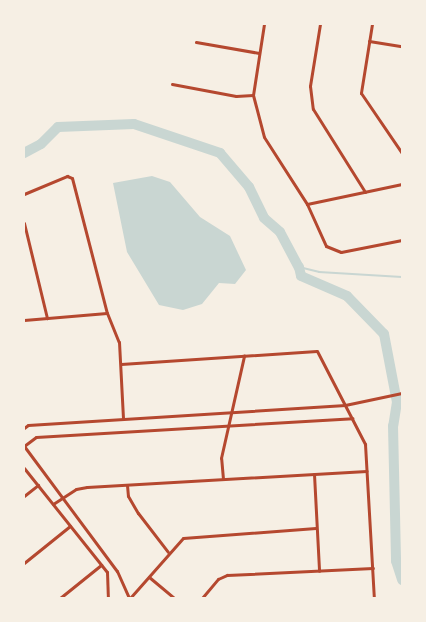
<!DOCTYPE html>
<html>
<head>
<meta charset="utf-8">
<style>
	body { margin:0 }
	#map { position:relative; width:426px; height:622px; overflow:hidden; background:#f6efe4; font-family:"Varela Round",sans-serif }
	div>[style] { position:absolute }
	.water>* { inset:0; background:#c9d6d2 }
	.stream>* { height:2px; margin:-1px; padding:0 1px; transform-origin:1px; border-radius:1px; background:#c9d6d2 }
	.river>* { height:10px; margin:-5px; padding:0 5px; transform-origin:5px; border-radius:5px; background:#c9d6d2 }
	.minor>* { height:3px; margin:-1.5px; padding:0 1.5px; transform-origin:1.5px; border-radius:1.5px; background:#b5482f }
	span { translate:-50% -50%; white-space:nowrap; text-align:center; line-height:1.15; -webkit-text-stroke:5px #f6efe4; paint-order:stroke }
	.frame { position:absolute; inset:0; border:25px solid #f6efe4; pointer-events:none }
</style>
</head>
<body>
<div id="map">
	<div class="water">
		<i style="clip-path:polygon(152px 176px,170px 182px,200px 217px,230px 236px,246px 270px,235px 284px,219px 283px,202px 304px,183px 310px,159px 305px,127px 252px,113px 183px)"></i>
	</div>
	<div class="stream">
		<i style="left:299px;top:267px;width:21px;rotate:14deg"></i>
		<i style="left:319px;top:272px;width:83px;rotate:3.4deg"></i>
	</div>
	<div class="river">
		<i style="left:24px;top:153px;width:19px;rotate:-28deg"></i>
		<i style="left:41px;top:144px;width:24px;rotate:-45deg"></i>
		<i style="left:58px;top:127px;width:76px;rotate:-2.3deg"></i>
		<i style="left:134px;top:124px;width:91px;rotate:18.6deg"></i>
		<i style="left:220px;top:153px;width:45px;rotate:49.5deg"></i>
		<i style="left:249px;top:187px;width:34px;rotate:64deg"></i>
		<i style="left:264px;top:218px;width:21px;rotate:41deg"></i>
		<i style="left:280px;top:232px;width:40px;rotate:62deg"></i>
		<i style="left:299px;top:267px;width:9px;rotate:77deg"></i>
		<i style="left:301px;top:276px;width:50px;rotate:23.5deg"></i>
		<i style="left:347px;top:296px;width:53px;rotate:45.8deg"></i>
		<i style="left:384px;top:334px;width:69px;rotate:79.2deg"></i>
		<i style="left:397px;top:402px;width:24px;rotate:99deg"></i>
		<i style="left:393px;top:426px;width:135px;rotate:88.7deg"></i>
		<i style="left:396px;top:561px;width:20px;rotate:72deg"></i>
	</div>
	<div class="minor">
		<i style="left:264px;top:24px;width:72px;rotate:98.8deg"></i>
		<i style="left:253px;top:95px;width:43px;rotate:75.3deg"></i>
		<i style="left:264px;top:137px;width:80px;rotate:57.3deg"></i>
		<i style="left:307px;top:204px;width:46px;rotate:65.7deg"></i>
		<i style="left:326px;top:246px;width:16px;rotate:22deg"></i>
		<i style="left:341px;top:252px;width:62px;rotate:-11.1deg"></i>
		<i style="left:320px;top:24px;width:63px;rotate:99.2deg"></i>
		<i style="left:310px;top:86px;width:23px;rotate:83deg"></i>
		<i style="left:313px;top:109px;width:98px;rotate:57.9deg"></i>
		<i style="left:372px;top:24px;width:70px;rotate:99.1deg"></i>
		<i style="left:361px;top:93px;width:73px;rotate:55.7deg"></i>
		<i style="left:369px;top:41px;width:33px;rotate:9deg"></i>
		<i style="left:196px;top:42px;width:64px;rotate:9.9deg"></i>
		<i style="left:172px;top:84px;width:65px;rotate:10.6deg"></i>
		<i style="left:236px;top:96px;width:17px;rotate:-3deg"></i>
		<i style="left:24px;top:194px;width:47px;rotate:-22.7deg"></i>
		<i style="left:67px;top:176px;width:5px;rotate:22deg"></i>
		<i style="left:72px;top:178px;width:139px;rotate:75.5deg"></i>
		<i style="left:107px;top:313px;width:31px;rotate:68deg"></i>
		<i style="left:119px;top:342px;width:77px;rotate:87deg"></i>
		<i style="left:307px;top:204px;width:97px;rotate:-11.9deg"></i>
		<i style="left:24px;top:223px;width:98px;rotate:76.4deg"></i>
		<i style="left:24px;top:320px;width:83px;rotate:-4.8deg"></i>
		<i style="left:121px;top:364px;width:196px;rotate:-3.8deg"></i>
		<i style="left:317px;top:351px;width:105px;rotate:62.7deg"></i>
		<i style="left:365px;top:444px;width:154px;rotate:86.7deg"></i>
		<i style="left:24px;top:428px;width:5px;rotate:-37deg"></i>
		<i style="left:28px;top:425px;width:318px;rotate:-3.6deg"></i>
		<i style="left:345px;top:405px;width:58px;rotate:-11.9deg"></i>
		<i style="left:24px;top:446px;width:15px;rotate:-37deg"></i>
		<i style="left:36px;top:437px;width:317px;rotate:-3.4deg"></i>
		<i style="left:24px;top:446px;width:156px;rotate:53.4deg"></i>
		<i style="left:117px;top:571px;width:30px;rotate:66deg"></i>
		<i style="left:24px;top:468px;width:133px;rotate:51.4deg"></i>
		<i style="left:107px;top:572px;width:26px;rotate:88deg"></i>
		<i style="left:314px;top:474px;width:97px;rotate:87deg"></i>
		<i style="left:223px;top:479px;width:21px;rotate:-95deg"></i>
		<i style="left:221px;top:458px;width:105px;rotate:-77.3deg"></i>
		<i style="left:127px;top:485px;width:11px;rotate:85deg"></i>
		<i style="left:128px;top:496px;width:20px;rotate:60deg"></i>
		<i style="left:138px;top:513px;width:49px;rotate:52.4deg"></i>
		<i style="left:24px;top:496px;width:18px;rotate:-38deg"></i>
		<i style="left:53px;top:504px;width:27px;rotate:-33deg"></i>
		<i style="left:76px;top:489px;width:11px;rotate:-10deg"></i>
		<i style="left:87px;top:487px;width:280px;rotate:-3.3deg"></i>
		<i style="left:24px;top:563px;width:59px;rotate:-38.8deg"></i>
		<i style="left:149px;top:577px;width:33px;rotate:40deg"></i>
		<i style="left:60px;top:598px;width:53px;rotate:-38.8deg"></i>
		<i style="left:130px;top:598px;width:80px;rotate:-48.5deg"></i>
		<i style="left:183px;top:538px;width:133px;rotate:-4.3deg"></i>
		<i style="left:202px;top:598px;width:25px;rotate:-50deg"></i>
		<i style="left:218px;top:579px;width:10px;rotate:-24deg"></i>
		<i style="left:227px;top:575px;width:146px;rotate:-2.7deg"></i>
	</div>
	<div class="frame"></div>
</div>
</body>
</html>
